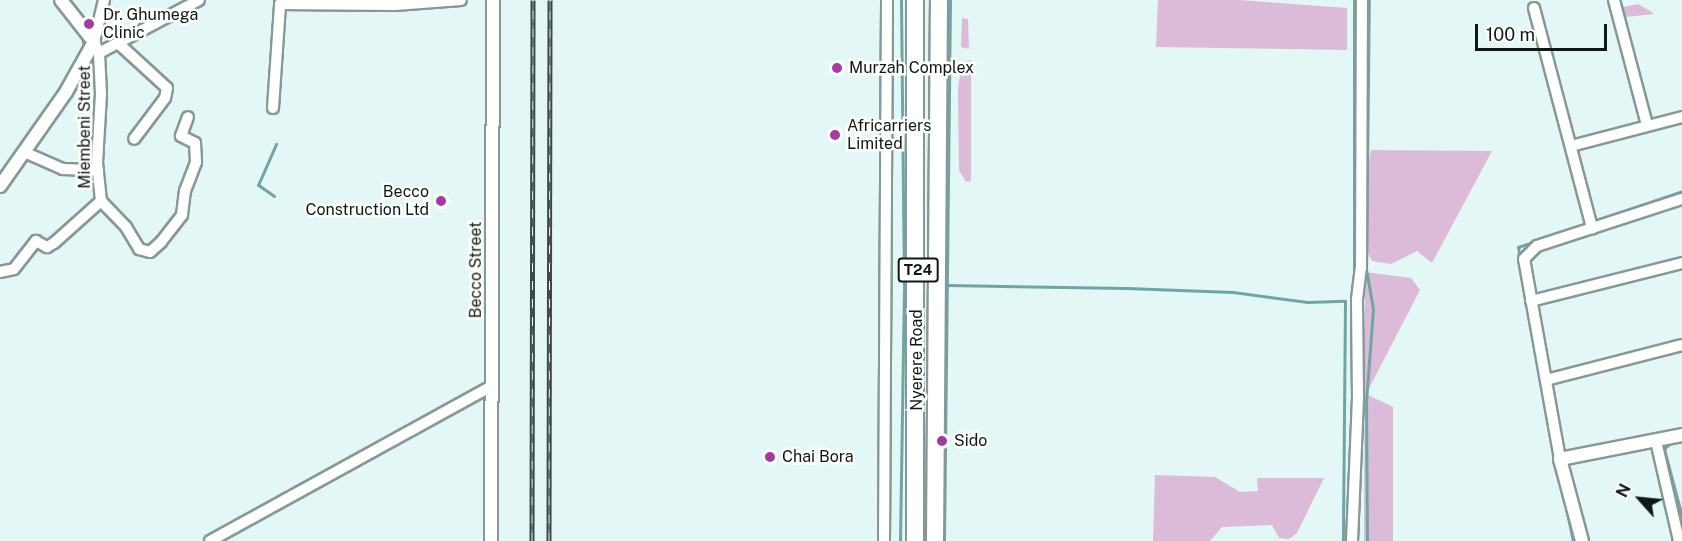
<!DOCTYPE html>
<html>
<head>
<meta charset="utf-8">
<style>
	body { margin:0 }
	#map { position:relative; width:1682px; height:541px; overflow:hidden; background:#e3f7f6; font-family:"Public Sans",sans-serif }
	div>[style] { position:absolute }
	.green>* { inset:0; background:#dbbbd8 }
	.stream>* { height:3px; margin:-1.5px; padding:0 1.5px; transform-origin:1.5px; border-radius:1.5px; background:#70a5a4 }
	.roads { filter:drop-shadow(2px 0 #869898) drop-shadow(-2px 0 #869898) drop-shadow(0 2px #869898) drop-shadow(0 -2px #869898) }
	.minor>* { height:10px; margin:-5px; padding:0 5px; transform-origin:5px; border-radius:5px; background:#fff }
	.tertiary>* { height:12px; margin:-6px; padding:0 6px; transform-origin:6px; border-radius:6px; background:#fff }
	.trunk>* { height:16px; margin:-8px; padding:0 8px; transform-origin:8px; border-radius:8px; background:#fff }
	.rail>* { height:5px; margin-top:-2.5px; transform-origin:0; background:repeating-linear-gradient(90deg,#fff 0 9px,#3e4848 0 18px); box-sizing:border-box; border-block:2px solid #3e4848 }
	.dots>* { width:16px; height:16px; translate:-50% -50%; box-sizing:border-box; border:3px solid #fff; border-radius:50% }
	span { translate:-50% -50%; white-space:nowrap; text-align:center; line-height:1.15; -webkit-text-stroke:5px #fff; paint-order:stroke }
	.shield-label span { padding:2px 4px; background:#fff; border:2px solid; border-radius:4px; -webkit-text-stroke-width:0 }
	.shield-label { font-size:15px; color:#101717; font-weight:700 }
	.poi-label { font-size:16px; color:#101717 }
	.left { translate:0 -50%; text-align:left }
	.right { translate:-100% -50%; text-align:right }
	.street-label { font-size:16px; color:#101717 }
	.north { position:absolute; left:1610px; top:469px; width:60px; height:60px; -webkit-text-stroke:4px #fff; paint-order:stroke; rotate:297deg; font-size:16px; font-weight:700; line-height:24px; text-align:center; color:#101717 }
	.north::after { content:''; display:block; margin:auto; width:21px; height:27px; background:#101717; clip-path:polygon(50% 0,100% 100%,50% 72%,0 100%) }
	.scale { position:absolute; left:1475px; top:24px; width:132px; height:27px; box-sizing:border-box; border:3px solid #101717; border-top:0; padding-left:8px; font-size:18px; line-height:21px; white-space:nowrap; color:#101717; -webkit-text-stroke:4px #fff; paint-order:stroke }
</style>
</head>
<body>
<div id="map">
	<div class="green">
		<i style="clip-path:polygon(1158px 0,1239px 0,1347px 8px,1347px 50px,1156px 47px)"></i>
		<i style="clip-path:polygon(1638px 4px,1650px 11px,1654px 14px,1625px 17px,1623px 7px)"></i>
		<i style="clip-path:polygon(962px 18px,968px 19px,969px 49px,961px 47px)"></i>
		<i style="clip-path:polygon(971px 60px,971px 181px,966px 182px,959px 170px,958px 89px,962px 62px)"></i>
		<i style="clip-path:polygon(1371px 150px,1492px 151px,1432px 263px,1417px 251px,1391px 264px,1372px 261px,1365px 247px,1365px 187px)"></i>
		<i style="clip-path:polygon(1365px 272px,1411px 278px,1420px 290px,1366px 394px,1393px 407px,1393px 541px,1364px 541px)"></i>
		<i style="clip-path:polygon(1155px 475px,1215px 477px,1240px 492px,1258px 491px,1257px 478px,1324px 478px,1297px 533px,1289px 539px,1279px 538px,1272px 525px,1222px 527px,1210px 541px,1153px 541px)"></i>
	</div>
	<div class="stream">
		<i style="left:1354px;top:0;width:270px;rotate:90deg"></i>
		<i style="left:82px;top:35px;width:14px;rotate:82deg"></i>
		<i style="left:1638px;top:71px;width:53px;rotate:74.6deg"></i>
		<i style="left:104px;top:134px;width:29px;rotate:-88deg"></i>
		<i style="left:274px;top:196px;width:19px;rotate:-145deg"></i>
		<i style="left:258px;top:185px;width:45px;rotate:-66.3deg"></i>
		<i style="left:1594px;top:221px;width:93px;rotate:-18.8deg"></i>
		<i style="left:1520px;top:259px;width:12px;rotate:-99deg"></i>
		<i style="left:1518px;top:247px;width:74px;rotate:-18.9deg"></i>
		<i style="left:947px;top:285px;width:179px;rotate:1deg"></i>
		<i style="left:1126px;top:288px;width:107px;rotate:2.1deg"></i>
		<i style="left:1233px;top:292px;width:75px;rotate:7.7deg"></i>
		<i style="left:1307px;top:302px;width:38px;rotate:-2deg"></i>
		<i style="left:1345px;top:301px;width:240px;rotate:90.5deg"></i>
		<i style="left:1672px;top:441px;width:11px;rotate:135deg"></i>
		<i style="left:1664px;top:449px;width:70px;rotate:75.2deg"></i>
		<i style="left:1561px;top:484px;width:58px;rotate:78.1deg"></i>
		<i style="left:900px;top:541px;width:252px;rotate:-89.1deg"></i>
		<i style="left:904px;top:289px;width:289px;rotate:-90.6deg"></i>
		<i style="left:944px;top:541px;width:541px;rotate:-89.36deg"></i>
		<i style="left:1367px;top:541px;width:139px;rotate:-90.4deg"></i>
		<i style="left:1366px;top:402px;width:93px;rotate:-85.7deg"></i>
		<i style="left:1373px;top:309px;width:41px;rotate:-99.9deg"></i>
		<i style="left:1366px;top:269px;width:269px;rotate:-89.4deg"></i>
	</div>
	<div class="roads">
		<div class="minor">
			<i style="left:1614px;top:0;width:129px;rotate:75.2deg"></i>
			<i style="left:280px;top:4px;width:115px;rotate:0.5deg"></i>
			<i style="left:395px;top:5px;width:66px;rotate:-4.3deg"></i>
			<i style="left:1534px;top:8px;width:228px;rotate:75.2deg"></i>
			<i style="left:119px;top:44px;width:65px;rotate:42.5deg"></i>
			<i style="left:167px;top:88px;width:10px;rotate:101deg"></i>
			<i style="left:165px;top:98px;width:51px;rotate:127.1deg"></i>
			<i style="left:99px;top:53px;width:113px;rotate:-27.9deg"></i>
			<i style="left:273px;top:108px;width:104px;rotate:-86.1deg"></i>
			<i style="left:1571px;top:146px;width:115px;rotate:-14.6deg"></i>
			<i style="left:24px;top:152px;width:43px;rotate:23.6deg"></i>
			<i style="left:63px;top:169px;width:35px;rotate:2deg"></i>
			<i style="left:101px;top:201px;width:36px;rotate:46deg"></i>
			<i style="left:126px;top:227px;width:26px;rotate:59deg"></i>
			<i style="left:139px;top:249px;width:11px;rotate:15deg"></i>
			<i style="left:150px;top:252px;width:15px;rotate:-42deg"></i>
			<i style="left:161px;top:242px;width:34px;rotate:-52deg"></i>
			<i style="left:182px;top:215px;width:24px;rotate:-83deg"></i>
			<i style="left:185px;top:191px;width:31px;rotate:-69deg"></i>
			<i style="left:196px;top:162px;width:19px;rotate:-93deg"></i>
			<i style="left:195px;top:143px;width:16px;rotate:-153deg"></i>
			<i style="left:181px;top:136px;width:20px;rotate:-70deg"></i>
			<i style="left:101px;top:201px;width:38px;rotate:-96deg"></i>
			<i style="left:97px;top:163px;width:69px;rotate:-86.7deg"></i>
			<i style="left:101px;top:94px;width:41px;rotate:-92.8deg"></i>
			<i style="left:99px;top:53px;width:12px;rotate:-114deg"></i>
			<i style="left:94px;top:42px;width:43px;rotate:-76.6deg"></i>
			<i style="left:0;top:272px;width:14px;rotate:-12deg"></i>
			<i style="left:14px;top:269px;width:36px;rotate:-52deg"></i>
			<i style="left:36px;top:241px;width:13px;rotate:29deg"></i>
			<i style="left:47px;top:247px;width:8px;rotate:-30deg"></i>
			<i style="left:54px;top:243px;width:63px;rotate:-41.8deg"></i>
			<i style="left:1531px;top:301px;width:156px;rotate:-14.1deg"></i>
			<i style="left:1546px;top:380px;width:140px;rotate:-14.4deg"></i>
			<i style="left:1656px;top:441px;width:103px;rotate:77deg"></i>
			<i style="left:1560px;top:459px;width:203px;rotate:-100.2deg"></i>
			<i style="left:1524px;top:259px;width:18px;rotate:-45deg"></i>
			<i style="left:1537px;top:246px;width:152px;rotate:-18deg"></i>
			<i style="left:210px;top:541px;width:322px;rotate:-28.8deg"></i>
			<i style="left:884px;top:541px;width:541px;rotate:-89.68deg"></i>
			<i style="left:1352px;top:541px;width:144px;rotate:-87.6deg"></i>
			<i style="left:1358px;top:397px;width:98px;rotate:-90.6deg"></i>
			<i style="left:1357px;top:299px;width:31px;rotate:-83deg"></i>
			<i style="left:1361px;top:268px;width:268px;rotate:-89.8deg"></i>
		</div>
		<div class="tertiary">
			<i style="left:0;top:186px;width:115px;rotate:-54.9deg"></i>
			<i style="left:66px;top:92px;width:57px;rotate:-60.8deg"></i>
			<i style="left:94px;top:42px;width:53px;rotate:-128.2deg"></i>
			<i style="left:491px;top:541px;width:541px;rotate:-89.79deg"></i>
			<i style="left:1582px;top:541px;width:85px;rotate:-105deg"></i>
			<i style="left:1560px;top:459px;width:124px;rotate:-11.1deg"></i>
		</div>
		<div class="trunk">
			<i style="left:915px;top:0;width:541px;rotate:90deg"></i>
			<i style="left:935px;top:541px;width:541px;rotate:-89.58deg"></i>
		</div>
	</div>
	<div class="rail">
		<i style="left:532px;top:541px;width:541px;rotate:-89.89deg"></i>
		<i style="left:549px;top:541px;width:541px;rotate:-89.89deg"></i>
	</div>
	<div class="dots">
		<i style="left:89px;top:24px;background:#a43ca0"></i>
		<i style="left:837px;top:68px;background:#a43ca0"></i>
		<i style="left:835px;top:135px;background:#a43ca0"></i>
		<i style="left:441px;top:201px;background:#a43ca0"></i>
		<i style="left:942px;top:441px;background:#a43ca0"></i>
		<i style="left:770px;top:457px;background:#a43ca0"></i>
	</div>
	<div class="shield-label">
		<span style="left:918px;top:270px">T24</span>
	</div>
	<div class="poi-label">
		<span class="left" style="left:103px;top:24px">Dr. Ghumega<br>Clinic</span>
		<span class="left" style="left:849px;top:68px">Murzah Complex</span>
		<span class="left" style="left:847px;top:135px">Africarriers<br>Limited</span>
		<span class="right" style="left:429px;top:201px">Becco<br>Construction Ltd</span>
		<span class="left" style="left:954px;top:441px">Sido</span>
		<span class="left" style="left:782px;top:457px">Chai Bora</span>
	</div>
	<div class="street-label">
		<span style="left:85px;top:127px;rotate:-90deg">Miembeni Street</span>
		<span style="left:476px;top:270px;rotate:-90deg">Becco Street</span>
		<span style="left:917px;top:360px;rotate:-90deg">Nyerere Road</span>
	</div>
	<div class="north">N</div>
	<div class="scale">100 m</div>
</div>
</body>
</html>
